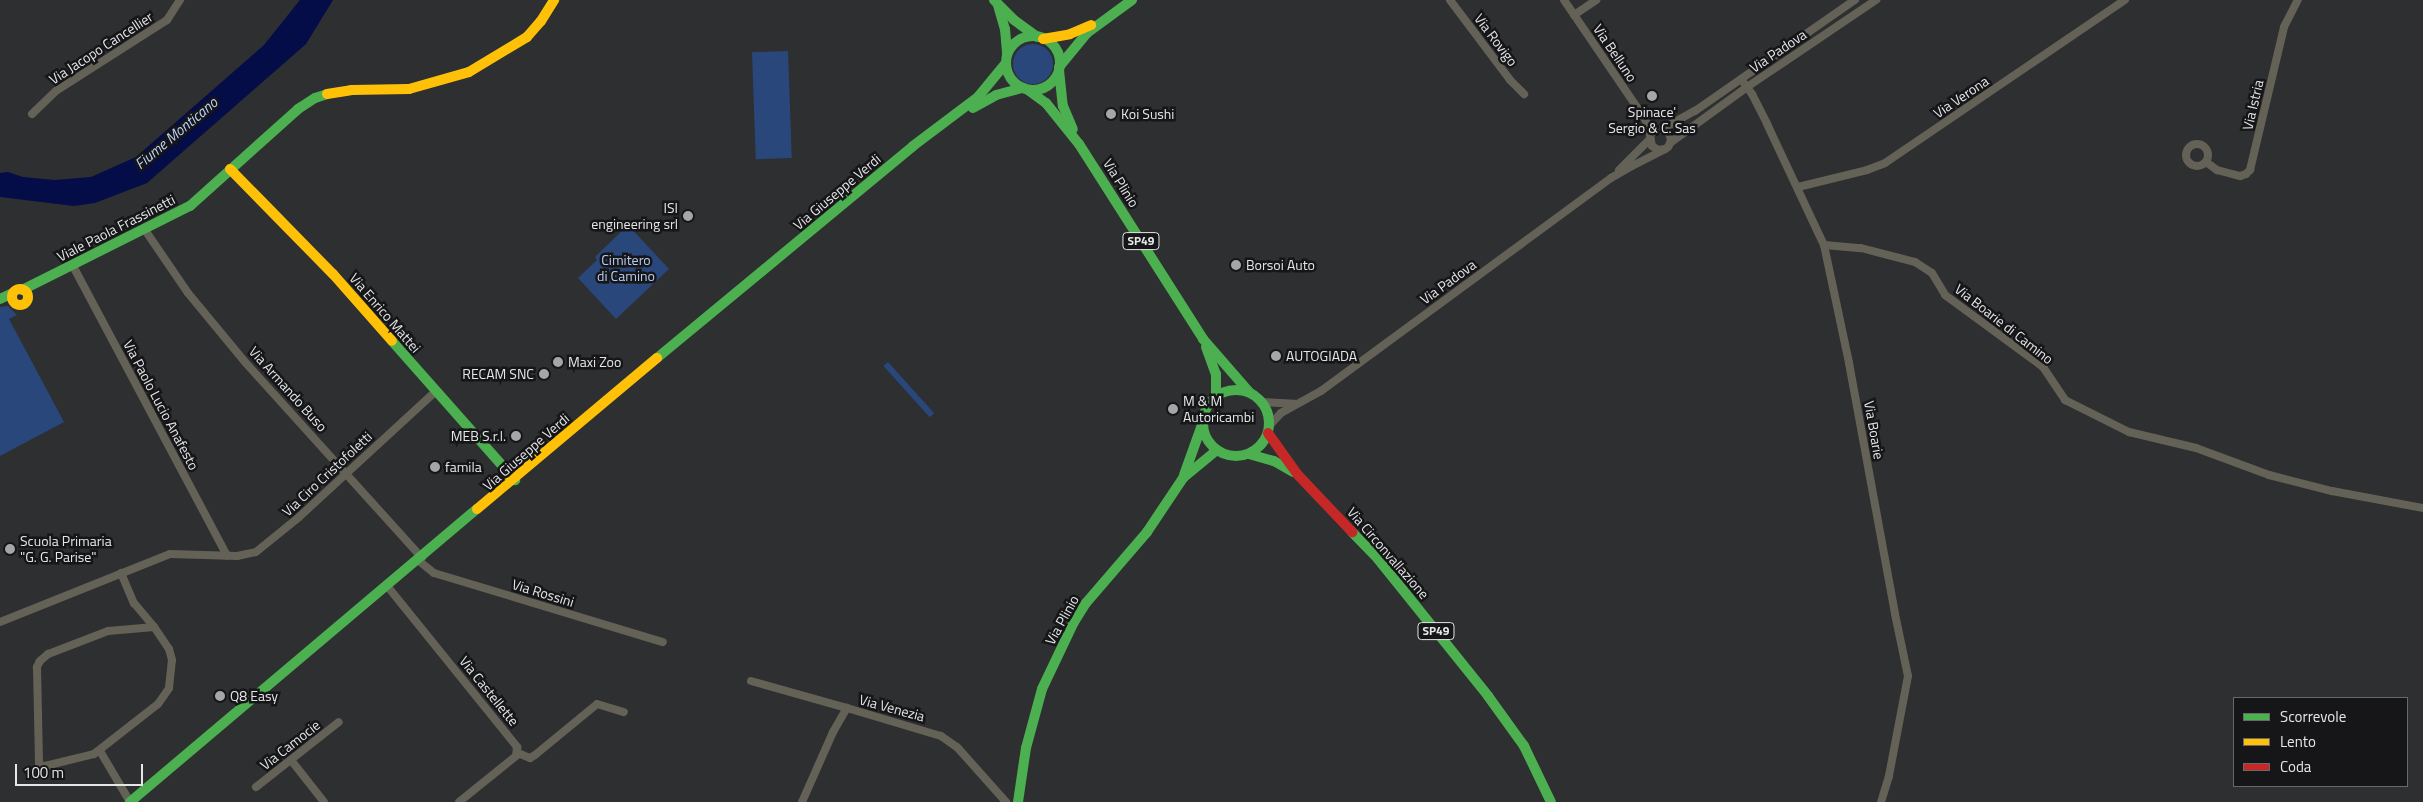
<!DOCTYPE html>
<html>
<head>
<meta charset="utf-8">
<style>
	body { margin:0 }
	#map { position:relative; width:2423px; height:802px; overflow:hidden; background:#2d2f31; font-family:"Titillium Web",sans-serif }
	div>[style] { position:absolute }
	.green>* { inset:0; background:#2a477c; transform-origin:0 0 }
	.round { border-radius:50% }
	.water>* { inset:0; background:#040d48 }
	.street>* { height:8px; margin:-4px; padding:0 4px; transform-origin:4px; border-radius:4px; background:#646157 }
	.street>.ring { margin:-4px; padding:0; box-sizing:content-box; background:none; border:8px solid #646157; border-radius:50% }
	.fast>* { height:10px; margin:-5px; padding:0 5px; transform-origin:5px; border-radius:5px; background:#4caf50 }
	.fast>.ring { margin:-5px; padding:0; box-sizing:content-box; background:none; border:10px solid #4caf50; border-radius:50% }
	.slow>* { height:10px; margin:-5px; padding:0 5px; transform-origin:5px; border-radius:5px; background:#ffc107 }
	.slow>.ring { margin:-5px; padding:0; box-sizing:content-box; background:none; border:10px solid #ffc107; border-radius:50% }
	.jam>* { height:10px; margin:-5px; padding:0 5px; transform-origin:5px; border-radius:5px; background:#c62828 }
	.dots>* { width:14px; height:14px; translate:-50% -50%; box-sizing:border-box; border:2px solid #161618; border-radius:50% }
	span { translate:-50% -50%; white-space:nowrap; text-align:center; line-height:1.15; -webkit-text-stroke:5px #161618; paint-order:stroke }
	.shield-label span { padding:1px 4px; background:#161618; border:1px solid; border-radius:4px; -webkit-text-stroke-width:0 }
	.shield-label { font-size:12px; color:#e4e6e8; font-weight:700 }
	.street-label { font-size:14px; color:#e4e6e8 }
	.poi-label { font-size:14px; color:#e4e6e8 }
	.left { translate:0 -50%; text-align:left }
	.right { translate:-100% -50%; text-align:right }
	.park-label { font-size:14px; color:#b6cdf3 }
	.water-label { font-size:15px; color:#bdd3fa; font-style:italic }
	.legend { position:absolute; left:2233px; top:697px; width:175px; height:90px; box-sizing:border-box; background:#161618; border:1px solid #68696b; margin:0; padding:6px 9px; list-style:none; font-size:15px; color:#e4e6e8 }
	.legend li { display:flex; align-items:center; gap:10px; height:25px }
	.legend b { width:25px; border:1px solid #68696b }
	.scale { position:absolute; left:15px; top:764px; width:128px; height:22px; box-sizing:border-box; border:2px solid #e4e6e8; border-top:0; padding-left:6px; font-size:15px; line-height:18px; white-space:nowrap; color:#e4e6e8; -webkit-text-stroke:4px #161618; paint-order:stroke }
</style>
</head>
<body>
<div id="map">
	<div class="green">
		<i class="round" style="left:1013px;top:44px;width:40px;height:40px"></i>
		<i style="left:788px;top:51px;width:107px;height:36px;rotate:88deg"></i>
		<i style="clip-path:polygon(628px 225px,669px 269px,616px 319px,578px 278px,597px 260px,595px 257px)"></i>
		<i style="clip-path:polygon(8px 306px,17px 315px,9px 319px,64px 422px,0 456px,0 307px)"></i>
		<i style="left:888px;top:362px;width:69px;height:6px;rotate:48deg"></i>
	</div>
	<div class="water">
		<i style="clip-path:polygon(300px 0,333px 0,306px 44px,147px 183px,95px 203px,74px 206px,0 197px,0 173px,8px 172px,23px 177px,55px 180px,91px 177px,136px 157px,264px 45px)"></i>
	</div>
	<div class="street">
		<i style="left:1450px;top:0;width:100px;rotate:53.1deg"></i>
		<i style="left:1510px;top:80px;width:20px;rotate:45deg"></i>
		<i style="left:1564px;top:0;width:144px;rotate:55.8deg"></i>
		<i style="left:1645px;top:119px;width:16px;rotate:68deg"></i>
		<i style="left:1574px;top:15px;width:27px;rotate:-34deg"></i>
		<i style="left:1741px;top:79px;width:19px;rotate:54deg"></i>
		<i style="left:1752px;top:94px;width:34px;rotate:63deg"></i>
		<i style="left:1767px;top:124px;width:134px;rotate:64.8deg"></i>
		<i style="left:1824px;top:245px;width:121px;rotate:78deg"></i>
		<i style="left:1849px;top:363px;width:255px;rotate:79.6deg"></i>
		<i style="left:1895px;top:614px;width:63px;rotate:78.2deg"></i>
		<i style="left:1908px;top:676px;width:102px;rotate:100.8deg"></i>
		<i style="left:1889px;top:776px;width:27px;rotate:107deg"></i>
		<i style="left:32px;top:114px;width:33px;rotate:-44deg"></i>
		<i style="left:56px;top:91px;width:132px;rotate:-32.6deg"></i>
		<i style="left:167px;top:20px;width:24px;rotate:-57deg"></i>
		<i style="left:1662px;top:129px;width:38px;rotate:-29deg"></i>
		<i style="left:1695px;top:111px;width:195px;rotate:-34.8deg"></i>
		<i style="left:1670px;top:143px;width:95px;rotate:-36deg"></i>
		<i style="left:1747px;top:87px;width:156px;rotate:-34deg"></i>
		<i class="ring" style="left:2186px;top:144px;width:14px;height:14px"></i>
		<i style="left:2206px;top:162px;width:14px;rotate:36deg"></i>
		<i style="left:2217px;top:170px;width:24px;rotate:15deg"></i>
		<i style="left:2240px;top:176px;width:6px;rotate:-18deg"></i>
		<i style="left:2246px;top:174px;width:6px;rotate:-45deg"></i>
		<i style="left:2250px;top:170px;width:147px;rotate:-76.6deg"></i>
		<i style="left:2284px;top:27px;width:30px;rotate:-63deg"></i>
		<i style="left:1619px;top:170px;width:44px;rotate:-45deg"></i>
		<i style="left:1798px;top:187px;width:71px;rotate:-13.8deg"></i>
		<i style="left:1867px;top:170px;width:19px;rotate:-21deg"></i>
		<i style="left:1885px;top:163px;width:290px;rotate:-34.2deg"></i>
		<i style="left:145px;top:230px;width:76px;rotate:55.7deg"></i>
		<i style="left:188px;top:293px;width:89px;rotate:50.4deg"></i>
		<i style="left:245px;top:362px;width:264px;rotate:47.9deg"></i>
		<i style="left:1824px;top:245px;width:37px;rotate:5deg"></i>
		<i style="left:1861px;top:248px;width:56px;rotate:14.5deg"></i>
		<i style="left:1915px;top:262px;width:20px;rotate:33deg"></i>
		<i style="left:1932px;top:273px;width:26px;rotate:59deg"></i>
		<i style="left:1945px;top:295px;width:122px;rotate:36.3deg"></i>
		<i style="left:2043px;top:367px;width:40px;rotate:56deg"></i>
		<i style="left:2065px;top:400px;width:72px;rotate:26.6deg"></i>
		<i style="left:2129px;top:432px;width:69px;rotate:13.4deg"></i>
		<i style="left:2196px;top:448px;width:78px;rotate:20.3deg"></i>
		<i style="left:2269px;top:475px;width:65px;rotate:14.3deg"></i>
		<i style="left:2332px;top:491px;width:93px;rotate:10.6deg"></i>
		<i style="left:73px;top:266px;width:328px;rotate:62deg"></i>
		<i style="left:1262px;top:402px;width:33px;rotate:3deg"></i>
		<i style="left:1269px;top:426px;width:18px;rotate:-47deg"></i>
		<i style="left:1281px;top:413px;width:46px;rotate:-28.8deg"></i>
		<i style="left:1321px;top:391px;width:360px;rotate:-36.3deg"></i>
		<i style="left:1611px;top:178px;width:24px;rotate:-30deg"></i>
		<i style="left:1632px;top:166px;width:37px;rotate:-27deg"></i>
		<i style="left:1665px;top:149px;width:4px;rotate:-34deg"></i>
		<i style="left:1668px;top:147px;width:7px;rotate:-63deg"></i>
		<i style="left:1671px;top:141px;width:6px;rotate:-99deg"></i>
		<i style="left:1670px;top:135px;width:7px;rotate:-135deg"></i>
		<i style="left:1665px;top:130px;width:10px;rotate:180deg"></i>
		<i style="left:1655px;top:130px;width:7px;rotate:135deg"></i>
		<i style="left:1650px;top:135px;width:11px;rotate:80deg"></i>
		<i style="left:1652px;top:146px;width:7px;rotate:34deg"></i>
		<i style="left:1658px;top:150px;width:7px;rotate:-8deg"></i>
		<i style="left:419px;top:561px;width:19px;rotate:39deg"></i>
		<i style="left:434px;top:573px;width:239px;rotate:16.8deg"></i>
		<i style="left:121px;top:573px;width:33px;rotate:67deg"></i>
		<i style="left:134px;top:603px;width:31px;rotate:50deg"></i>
		<i style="left:154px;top:627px;width:46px;rotate:175deg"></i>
		<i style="left:108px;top:631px;width:64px;rotate:159deg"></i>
		<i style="left:48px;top:654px;width:11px;rotate:139deg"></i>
		<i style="left:40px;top:661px;width:7px;rotate:117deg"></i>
		<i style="left:37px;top:667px;width:98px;rotate:88.8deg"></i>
		<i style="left:39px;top:765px;width:6px;rotate:9deg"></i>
		<i style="left:45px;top:766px;width:50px;rotate:-13.8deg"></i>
		<i style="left:94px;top:754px;width:81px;rotate:-38deg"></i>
		<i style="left:158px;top:704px;width:19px;rotate:-55deg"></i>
		<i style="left:169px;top:688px;width:28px;rotate:-84deg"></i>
		<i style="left:172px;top:660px;width:11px;rotate:-105deg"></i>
		<i style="left:169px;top:649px;width:27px;rotate:-124deg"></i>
		<i style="left:388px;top:587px;width:206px;rotate:51.1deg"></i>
		<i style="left:517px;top:747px;width:9px;rotate:96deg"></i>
		<i style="left:516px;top:756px;width:73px;rotate:141.1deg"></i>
		<i style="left:0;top:622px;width:183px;rotate:-21.8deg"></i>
		<i style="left:170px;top:554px;width:67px;rotate:1.7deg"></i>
		<i style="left:237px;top:556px;width:19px;rotate:-12deg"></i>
		<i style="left:256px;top:552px;width:55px;rotate:-39.1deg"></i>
		<i style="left:299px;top:517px;width:185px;rotate:-42.6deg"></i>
		<i style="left:751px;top:681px;width:100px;rotate:15.7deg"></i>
		<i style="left:100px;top:751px;width:59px;rotate:59.5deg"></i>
		<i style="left:518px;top:753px;width:13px;rotate:23deg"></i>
		<i style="left:530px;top:758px;width:6px;rotate:-31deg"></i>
		<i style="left:535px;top:755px;width:80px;rotate:-39.4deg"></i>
		<i style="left:597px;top:704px;width:28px;rotate:17deg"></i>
		<i style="left:291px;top:760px;width:53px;rotate:51.8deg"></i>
		<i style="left:256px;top:787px;width:105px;rotate:-38.1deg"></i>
		<i style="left:802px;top:802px;width:77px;rotate:-66.1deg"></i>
		<i style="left:833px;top:732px;width:28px;rotate:-60deg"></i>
		<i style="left:847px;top:708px;width:98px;rotate:16.6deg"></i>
		<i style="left:941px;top:736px;width:19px;rotate:35deg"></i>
		<i style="left:957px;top:747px;width:74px;rotate:48.3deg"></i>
	</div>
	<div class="fast">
		<i style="left:994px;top:0;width:28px;rotate:45deg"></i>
		<i style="left:1014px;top:20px;width:29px;rotate:36deg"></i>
		<i style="left:998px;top:5px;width:25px;rotate:74deg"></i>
		<i style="left:1005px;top:29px;width:25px;rotate:85deg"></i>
		<i class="ring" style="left:1006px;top:36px;width:44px;height:44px"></i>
		<i style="left:1059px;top:67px;width:44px;rotate:-50.5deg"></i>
		<i style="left:1087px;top:33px;width:56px;rotate:-36.3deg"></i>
		<i style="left:1059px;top:70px;width:36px;rotate:84deg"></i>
		<i style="left:1063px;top:106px;width:25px;rotate:67deg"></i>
		<i style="left:1028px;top:90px;width:22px;rotate:36deg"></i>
		<i style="left:1046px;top:103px;width:53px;rotate:51.2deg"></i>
		<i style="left:1079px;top:144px;width:231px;rotate:57.5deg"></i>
		<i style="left:1203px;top:339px;width:70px;rotate:49deg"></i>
		<i style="left:973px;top:108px;width:26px;rotate:-29deg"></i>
		<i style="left:996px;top:95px;width:28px;rotate:-15deg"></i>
		<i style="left:22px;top:290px;width:188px;rotate:-26.6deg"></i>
		<i style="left:190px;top:206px;width:145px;rotate:-41.9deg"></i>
		<i style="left:298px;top:109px;width:20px;rotate:-33deg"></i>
		<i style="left:315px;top:98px;width:13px;rotate:-18deg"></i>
		<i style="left:0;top:299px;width:14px;rotate:-25deg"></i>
		<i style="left:392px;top:341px;width:186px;rotate:48.5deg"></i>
		<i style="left:1206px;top:347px;width:29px;rotate:70deg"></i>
		<i style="left:1216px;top:374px;width:22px;rotate:90deg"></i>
		<i style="left:657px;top:358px;width:332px;rotate:-39.6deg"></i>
		<i style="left:913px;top:146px;width:81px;rotate:-37deg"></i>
		<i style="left:978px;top:97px;width:44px;rotate:-50.5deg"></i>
		<i class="ring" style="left:1203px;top:390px;width:56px;height:56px"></i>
		<i style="left:1249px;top:454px;width:26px;rotate:16deg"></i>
		<i style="left:1274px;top:461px;width:22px;rotate:30deg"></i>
		<i style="left:1184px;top:475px;width:59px;rotate:-70.3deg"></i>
		<i style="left:1352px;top:532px;width:37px;rotate:46deg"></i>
		<i style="left:1378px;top:559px;width:176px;rotate:51.2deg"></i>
		<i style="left:1488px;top:696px;width:62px;rotate:54.2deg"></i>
		<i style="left:1524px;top:746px;width:62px;rotate:64.3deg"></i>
		<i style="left:130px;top:802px;width:454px;rotate:-40.2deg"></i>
		<i style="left:1018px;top:802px;width:55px;rotate:-81.6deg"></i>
		<i style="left:1026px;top:748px;width:61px;rotate:-74.8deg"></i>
		<i style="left:1042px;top:689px;width:74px;rotate:-64.5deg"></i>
		<i style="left:1074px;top:622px;width:22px;rotate:-58deg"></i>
		<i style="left:1086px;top:603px;width:94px;rotate:-49.3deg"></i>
		<i style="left:1147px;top:532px;width:65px;rotate:-56.3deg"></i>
		<i style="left:1183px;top:478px;width:44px;rotate:-39.5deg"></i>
	</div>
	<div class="slow">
		<i style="left:1043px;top:39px;width:27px;rotate:-10deg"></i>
		<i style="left:1070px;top:34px;width:23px;rotate:-23deg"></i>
		<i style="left:327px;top:94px;width:24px;rotate:-9deg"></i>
		<i style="left:351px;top:90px;width:58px;rotate:-1deg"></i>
		<i style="left:409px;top:89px;width:62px;rotate:-15.8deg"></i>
		<i style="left:469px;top:72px;width:68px;rotate:-31.1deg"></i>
		<i style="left:527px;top:37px;width:21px;rotate:-49deg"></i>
		<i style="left:541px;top:21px;width:25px;rotate:-58deg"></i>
		<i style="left:230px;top:169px;width:147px;rotate:45.6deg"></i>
		<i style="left:333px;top:274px;width:89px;rotate:48.6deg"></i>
		<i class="ring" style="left:12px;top:289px;width:6px;height:6px"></i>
		<i style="left:477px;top:509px;width:235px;rotate:-40deg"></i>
	</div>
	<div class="jam">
		<i style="left:1268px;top:433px;width:52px;rotate:54.5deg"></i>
		<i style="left:1298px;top:475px;width:79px;rotate:46.5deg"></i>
	</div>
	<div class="dots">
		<i style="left:1652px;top:96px;background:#a4a6a8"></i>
		<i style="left:1111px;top:114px;background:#a4a6a8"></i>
		<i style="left:688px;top:216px;background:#a4a6a8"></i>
		<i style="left:1236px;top:265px;background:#a4a6a8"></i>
		<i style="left:1276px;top:356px;background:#a4a6a8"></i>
		<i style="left:558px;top:362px;background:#a4a6a8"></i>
		<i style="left:544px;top:374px;background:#a4a6a8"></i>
		<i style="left:1173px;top:409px;background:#a4a6a8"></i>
		<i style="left:516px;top:436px;background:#a4a6a8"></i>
		<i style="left:435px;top:467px;background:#a4a6a8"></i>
		<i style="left:10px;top:549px;background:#a4a6a8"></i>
		<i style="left:220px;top:696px;background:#a4a6a8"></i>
	</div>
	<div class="shield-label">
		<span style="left:1141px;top:241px">SP49</span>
		<span style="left:1436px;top:631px">SP49</span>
	</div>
	<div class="street-label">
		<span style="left:1496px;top:40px;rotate:53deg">Via Rovigo</span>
		<span style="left:101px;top:48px;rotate:-33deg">Via Jacopo Cancellier</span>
		<span style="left:1778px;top:51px;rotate:-34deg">Via Padova</span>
		<span style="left:1615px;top:53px;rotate:56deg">Via Belluno</span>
		<span style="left:1961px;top:97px;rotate:-34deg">Via Verona</span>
		<span style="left:2253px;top:105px;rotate:-77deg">Via Istria</span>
		<span style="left:1121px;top:183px;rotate:58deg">Via Plinio</span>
		<span style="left:837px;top:192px;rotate:-40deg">Via Giuseppe Verdi</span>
		<span style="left:116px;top:228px;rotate:-27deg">Viale Paola Frassinetti</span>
		<span style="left:1448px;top:282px;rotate:-36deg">Via Padova</span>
		<span style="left:385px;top:313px;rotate:49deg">Via Enrico Mattei</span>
		<span style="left:2004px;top:324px;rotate:38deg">Via Boarie di Camino</span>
		<span style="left:288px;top:389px;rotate:48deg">Via Armando Buso</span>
		<span style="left:161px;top:405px;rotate:62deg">Via Paolo Lucio Anafesto</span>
		<span style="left:1874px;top:430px;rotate:80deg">Via Boarie</span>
		<span style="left:526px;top:452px;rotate:-41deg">Via Giuseppe Verdi</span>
		<span style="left:327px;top:474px;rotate:-43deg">Via Ciro Cristofoletti</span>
		<span style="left:1388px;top:553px;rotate:49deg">Via Circonvallazione</span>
		<span style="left:543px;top:593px;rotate:17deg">Via Rossini</span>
		<span style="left:1062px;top:620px;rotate:-61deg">Via Plinio</span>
		<span style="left:489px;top:691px;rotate:51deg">Via Castellette</span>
		<span style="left:892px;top:708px;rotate:15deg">Via Venezia</span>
		<span style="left:290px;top:745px;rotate:-38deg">Via Camocie</span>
	</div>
	<div class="poi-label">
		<span style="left:1652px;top:120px">Spinace'<br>Sergio &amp; C. Sas</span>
		<span class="left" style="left:1121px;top:114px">Koi Sushi</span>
		<span class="right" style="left:678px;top:216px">ISI<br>engineering srl</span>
		<span class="left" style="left:1246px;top:265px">Borsoi Auto</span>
		<span class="left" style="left:1286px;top:356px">AUTOGIADA</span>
		<span class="left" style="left:568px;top:362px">Maxi Zoo</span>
		<span class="right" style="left:534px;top:374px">RECAM SNC</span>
		<span class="left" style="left:1183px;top:409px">M &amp; M<br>Autoricambi</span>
		<span class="right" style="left:506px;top:436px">MEB S.r.l.</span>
		<span class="left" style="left:445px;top:467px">famila</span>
		<span class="left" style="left:20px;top:549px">Scuola Primaria<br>"G. G. Parise"</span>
		<span class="left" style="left:230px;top:696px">Q8 Easy</span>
	</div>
	<div class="park-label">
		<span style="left:626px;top:268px">Cimitero<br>di Camino</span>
	</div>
	<div class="water-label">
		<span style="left:176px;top:133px;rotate:-40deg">Fiume Monticano</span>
	</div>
	<ul class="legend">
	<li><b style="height:6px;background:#4caf50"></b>Scorrevole</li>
	<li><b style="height:6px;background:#ffc107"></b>Lento</li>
	<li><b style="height:6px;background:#c62828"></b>Coda</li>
	</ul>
	<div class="scale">100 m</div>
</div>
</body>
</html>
